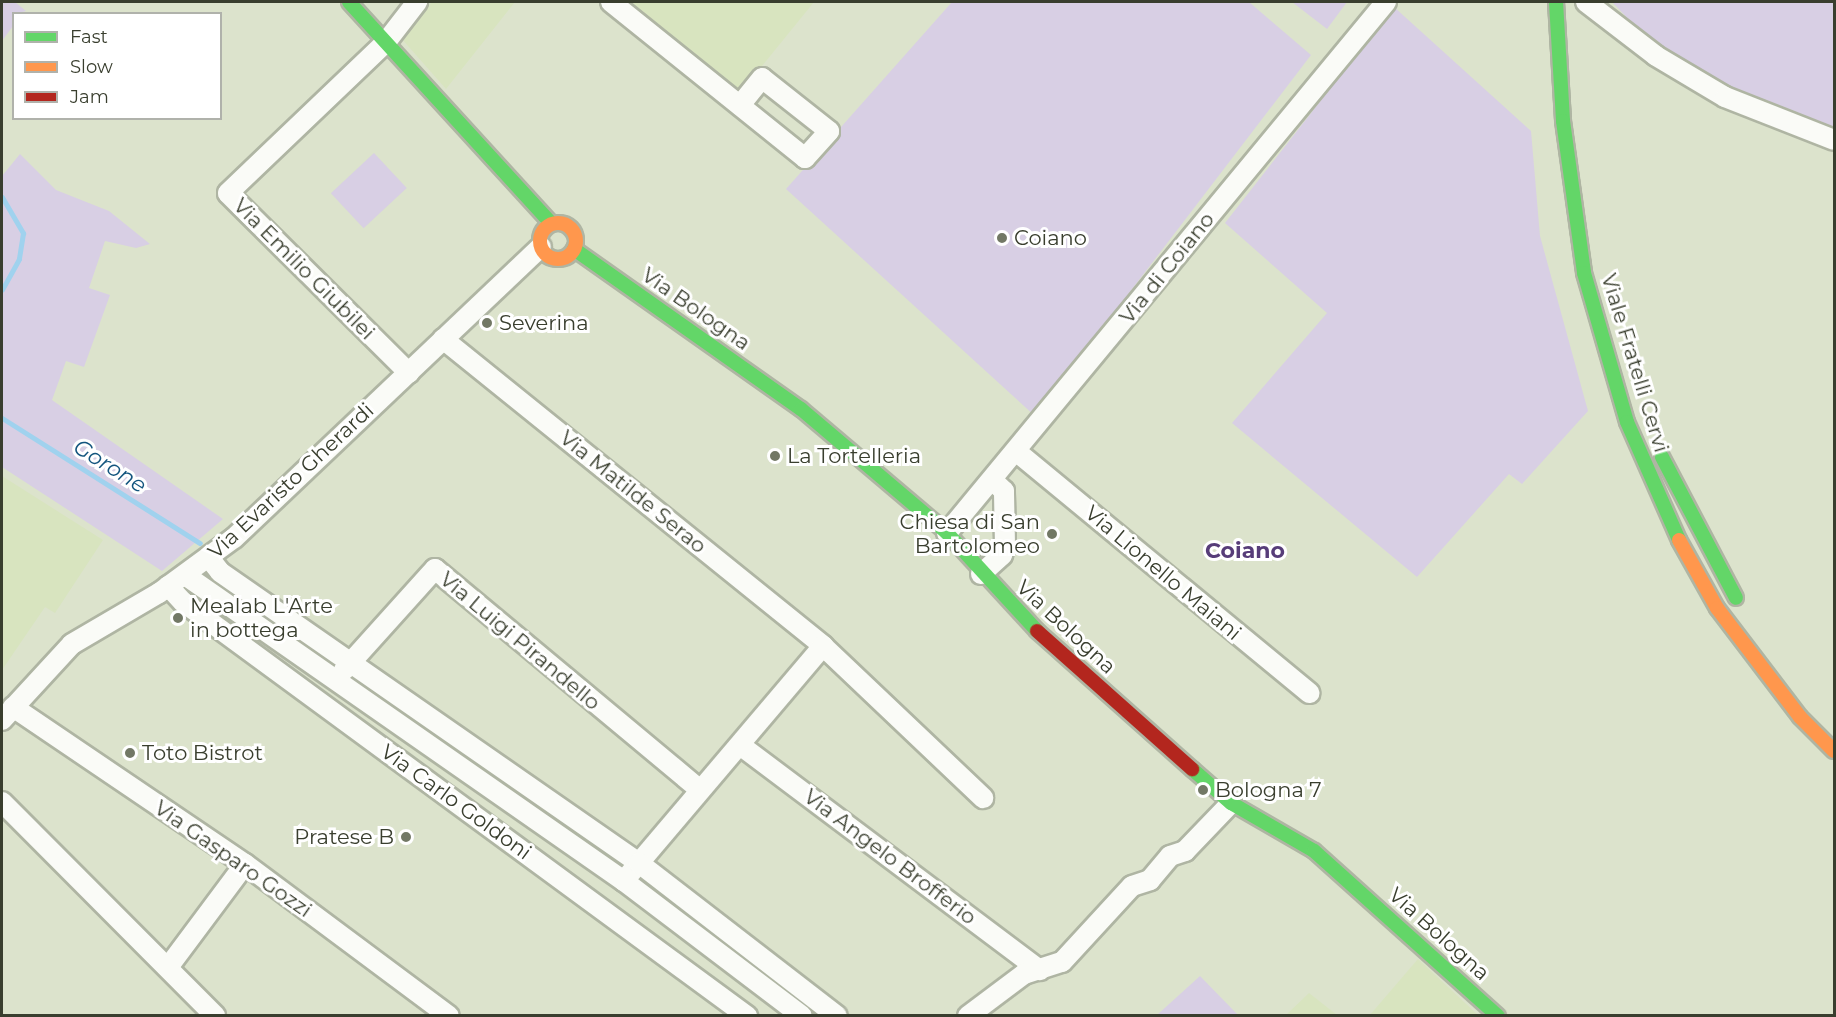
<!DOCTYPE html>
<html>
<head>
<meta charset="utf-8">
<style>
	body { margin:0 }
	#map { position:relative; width:1836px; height:1017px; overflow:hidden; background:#dce3cc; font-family:Montserrat,sans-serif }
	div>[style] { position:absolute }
	.built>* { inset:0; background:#d8e4bf }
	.green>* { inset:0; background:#d8cfe4; transform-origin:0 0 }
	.stream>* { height:5px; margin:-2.5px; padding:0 2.5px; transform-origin:2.5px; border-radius:2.5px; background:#a0d2ee }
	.roads { filter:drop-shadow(2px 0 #afb5a3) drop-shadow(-2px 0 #afb5a3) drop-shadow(0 2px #afb5a3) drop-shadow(0 -2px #afb5a3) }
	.street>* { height:20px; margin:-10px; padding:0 10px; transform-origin:10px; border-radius:10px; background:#fafbf7 }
	.fast>* { height:14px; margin:-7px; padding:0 7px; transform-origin:7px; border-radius:7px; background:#63d668 }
	.slow>* { height:14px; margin:-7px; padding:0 7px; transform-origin:7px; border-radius:7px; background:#ff974d }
	.slow>.ring { margin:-7px; padding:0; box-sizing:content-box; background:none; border:14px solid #ff974d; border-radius:50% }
	.jam>* { height:14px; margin:-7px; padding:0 7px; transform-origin:7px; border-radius:7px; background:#b3261e }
	.dots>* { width:16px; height:16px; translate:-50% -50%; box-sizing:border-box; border:3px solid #fff; border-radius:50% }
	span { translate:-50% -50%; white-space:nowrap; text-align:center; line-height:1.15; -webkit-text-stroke:6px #fff; paint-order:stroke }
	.poi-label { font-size:21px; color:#393e2e }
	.left { translate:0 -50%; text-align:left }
	.right { translate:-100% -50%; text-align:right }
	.street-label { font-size:21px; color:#393e2e }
	.water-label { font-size:22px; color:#13557e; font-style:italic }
	.neighbourhood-label { font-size:22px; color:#573d79; font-weight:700 }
	.frame { position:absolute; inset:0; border:3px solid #393e2e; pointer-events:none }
	.legend { position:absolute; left:12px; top:12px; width:210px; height:108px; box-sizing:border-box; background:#fff; border:2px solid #b0b2ab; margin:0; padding:8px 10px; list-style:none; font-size:18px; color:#393e2e }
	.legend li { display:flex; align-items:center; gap:12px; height:30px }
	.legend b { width:30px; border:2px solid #b0b2ab }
</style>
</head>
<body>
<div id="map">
	<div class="built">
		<i style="clip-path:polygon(432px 2px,515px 2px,446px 89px,401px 38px)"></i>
		<i style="clip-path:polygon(623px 2px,814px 2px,740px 93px)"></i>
		<i style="clip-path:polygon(2px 476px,103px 540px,55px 613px,45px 607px,2px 670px)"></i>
		<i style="clip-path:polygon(1418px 959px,1479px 1016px,1369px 1016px)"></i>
		<i style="clip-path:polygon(1309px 993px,1337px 1015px,1286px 1015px)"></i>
	</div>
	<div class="green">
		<i style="clip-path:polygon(2px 2px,15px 2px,26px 11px,14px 14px,13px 26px,2px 41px)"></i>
		<i style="clip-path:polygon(952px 2px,1249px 2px,1311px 55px,1035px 416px,786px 189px)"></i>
		<i style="clip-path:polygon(1292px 2px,1347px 2px,1327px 29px)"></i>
		<i style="clip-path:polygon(1612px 2px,1834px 2px,1834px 131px,1716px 85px,1658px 50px)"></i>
		<i style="clip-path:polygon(1394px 7px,1531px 131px,1540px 236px,1588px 411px,1522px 484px,1509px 474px,1417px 577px,1232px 423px,1327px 313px,1225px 223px)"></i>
		<i style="left:374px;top:153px;width:48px;height:59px;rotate:47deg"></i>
		<i style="clip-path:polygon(20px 154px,56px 190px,109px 211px,150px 244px,136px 248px,105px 241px,89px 288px,110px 295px,84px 367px,66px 361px,52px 400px,223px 519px,162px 571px,2px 467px,2px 176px)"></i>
		<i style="clip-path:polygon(1200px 976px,1238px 1015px,1157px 1015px)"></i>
	</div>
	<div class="stream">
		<i style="left:2px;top:197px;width:42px;rotate:59.7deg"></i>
		<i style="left:23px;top:233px;width:26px;rotate:99deg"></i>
		<i style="left:19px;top:259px;width:35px;rotate:119deg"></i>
		<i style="left:2px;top:418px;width:234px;rotate:32.3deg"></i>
	</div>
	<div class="roads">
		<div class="street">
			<i style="left:611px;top:2px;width:249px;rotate:38.8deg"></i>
			<i style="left:805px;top:158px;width:36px;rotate:-48deg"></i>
			<i style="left:829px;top:131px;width:85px;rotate:-141.7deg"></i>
			<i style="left:762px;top:78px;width:35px;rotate:129deg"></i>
			<i style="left:1586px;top:2px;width:88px;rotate:37.6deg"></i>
			<i style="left:1656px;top:56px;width:80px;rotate:30.7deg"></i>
			<i style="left:1725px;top:97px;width:117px;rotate:21.5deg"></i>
			<i style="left:443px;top:339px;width:489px;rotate:38.9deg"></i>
			<i style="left:823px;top:646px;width:308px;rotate:130.3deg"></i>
			<i style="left:409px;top:373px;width:255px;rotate:-135.2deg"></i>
			<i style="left:228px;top:193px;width:219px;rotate:-43.7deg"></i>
			<i style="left:386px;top:42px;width:51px;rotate:-52.2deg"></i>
			<i style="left:1017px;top:452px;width:379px;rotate:39.5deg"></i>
			<i style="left:947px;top:533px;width:689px;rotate:-50.42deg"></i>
			<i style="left:210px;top:559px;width:16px;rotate:52deg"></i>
			<i style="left:220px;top:572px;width:510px;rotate:34.78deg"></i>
			<i style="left:639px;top:863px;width:250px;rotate:37.7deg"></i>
			<i style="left:981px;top:574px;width:28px;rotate:-42deg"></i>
			<i style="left:1002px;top:555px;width:10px;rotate:-73deg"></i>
			<i style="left:1005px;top:545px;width:54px;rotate:-91.1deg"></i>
			<i style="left:1004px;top:491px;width:16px;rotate:-137deg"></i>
			<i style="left:185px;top:575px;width:535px;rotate:34.88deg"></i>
			<i style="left:624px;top:881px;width:223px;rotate:37.2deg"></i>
			<i style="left:168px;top:586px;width:22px;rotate:47deg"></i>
			<i style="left:183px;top:602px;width:700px;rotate:36.28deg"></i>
			<i style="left:823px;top:646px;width:221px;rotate:43.5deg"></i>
			<i style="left:344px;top:670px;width:136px;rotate:-48deg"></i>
			<i style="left:435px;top:569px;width:345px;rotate:39.8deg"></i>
			<i style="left:13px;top:707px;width:280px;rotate:34.1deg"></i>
			<i style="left:245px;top:864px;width:254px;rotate:36.7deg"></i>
			<i style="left:2px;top:720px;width:103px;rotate:-47.4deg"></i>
			<i style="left:72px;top:644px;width:101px;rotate:-30.4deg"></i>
			<i style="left:159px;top:593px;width:93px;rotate:-36.3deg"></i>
			<i style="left:234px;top:538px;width:423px;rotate:-43.5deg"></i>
			<i style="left:740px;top:745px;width:375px;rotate:36.9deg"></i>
			<i style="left:2px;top:802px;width:302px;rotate:45.1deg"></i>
			<i style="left:169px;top:966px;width:127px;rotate:-53.3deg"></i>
			<i style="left:968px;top:1016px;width:70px;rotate:-36.9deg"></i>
			<i style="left:1024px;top:974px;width:40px;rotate:-18deg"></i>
			<i style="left:1062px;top:962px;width:103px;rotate:-47.4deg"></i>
			<i style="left:1132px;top:886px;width:19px;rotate:-18deg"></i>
			<i style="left:1150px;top:880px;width:31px;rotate:-50deg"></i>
			<i style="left:1170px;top:856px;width:16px;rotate:-18deg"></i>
			<i style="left:1185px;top:851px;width:66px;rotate:-46.2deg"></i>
		</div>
		<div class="fast">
			<i style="left:349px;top:2px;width:299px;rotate:47.6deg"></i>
			<i style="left:1556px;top:2px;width:119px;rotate:86.6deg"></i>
			<i style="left:1563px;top:121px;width:153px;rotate:82.1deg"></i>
			<i style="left:1584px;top:273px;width:155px;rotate:73.9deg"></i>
			<i style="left:1627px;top:422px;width:129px;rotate:66.2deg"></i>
			<i style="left:574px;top:249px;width:278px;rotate:35.2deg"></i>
			<i style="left:801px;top:409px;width:192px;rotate:40.3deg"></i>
			<i style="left:947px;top:533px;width:133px;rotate:47.4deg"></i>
			<i style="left:1662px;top:457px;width:159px;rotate:62.3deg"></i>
			<i style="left:1192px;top:769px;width:52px;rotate:41.1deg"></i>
			<i style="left:1231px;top:803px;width:96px;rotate:30deg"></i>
			<i style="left:1314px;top:851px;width:247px;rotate:41.9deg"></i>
		</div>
		<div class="slow">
			<i class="ring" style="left:540px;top:223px;width:22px;height:22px"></i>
			<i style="left:1679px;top:540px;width:78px;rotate:60.8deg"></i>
			<i style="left:1717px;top:608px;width:137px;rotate:52.7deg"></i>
			<i style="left:1800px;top:717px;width:48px;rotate:45deg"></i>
		</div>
		<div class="jam">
			<i style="left:1037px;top:631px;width:208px;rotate:41.7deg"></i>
		</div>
	</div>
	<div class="dots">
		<i style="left:1002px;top:238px;background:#727865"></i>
		<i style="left:487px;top:323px;background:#727865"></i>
		<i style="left:775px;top:456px;background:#727865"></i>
		<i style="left:1052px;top:534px;background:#727865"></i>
		<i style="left:178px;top:618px;background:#727865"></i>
		<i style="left:130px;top:753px;background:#727865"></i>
		<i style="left:1203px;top:790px;background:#727865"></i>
		<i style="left:406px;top:837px;background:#727865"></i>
	</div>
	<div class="poi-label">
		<span class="left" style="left:1014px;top:238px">Coiano</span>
		<span class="left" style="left:499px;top:323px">Severina</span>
		<span class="left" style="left:787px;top:456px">La Tortelleria</span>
		<span class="right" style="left:1040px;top:534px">Chiesa di San<br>Bartolomeo</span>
		<span class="left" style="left:190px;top:618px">Mealab L'Arte<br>in bottega</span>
		<span class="left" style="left:142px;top:753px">Toto Bistrot</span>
		<span class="left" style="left:1215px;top:790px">Bologna 7</span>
		<span class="right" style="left:394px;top:837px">Pratese B</span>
	</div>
	<div class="street-label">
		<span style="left:1167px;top:268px;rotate:-51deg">Via di Coiano</span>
		<span style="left:304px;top:269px;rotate:45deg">Via Emilio Giubilei</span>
		<span style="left:696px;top:309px;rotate:35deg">Via Bologna</span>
		<span style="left:1635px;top:363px;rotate:73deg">Viale Fratelli Cervi</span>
		<span style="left:291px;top:481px;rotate:-43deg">Via Evaristo Gherardi</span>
		<span style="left:633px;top:492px;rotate:39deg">Via Matilde Serao</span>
		<span style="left:1163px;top:573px;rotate:40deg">Via Lionello Maiani</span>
		<span style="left:1066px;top:627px;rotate:43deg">Via Bologna</span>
		<span style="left:520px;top:641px;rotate:40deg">Via Luigi Pirandello</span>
		<span style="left:456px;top:802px;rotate:36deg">Via Carlo Goldoni</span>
		<span style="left:890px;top:857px;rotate:37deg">Via Angelo Brofferio</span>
		<span style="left:233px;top:859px;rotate:35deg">Via Gasparo Gozzi</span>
		<span style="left:1439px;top:934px;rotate:42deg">Via Bologna</span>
	</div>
	<div class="water-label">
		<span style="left:110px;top:466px;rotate:32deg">Gorone</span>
	</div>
	<div class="neighbourhood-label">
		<span style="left:1245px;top:551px">Coiano</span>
	</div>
	<div class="frame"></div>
	<ul class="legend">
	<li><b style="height:8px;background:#63d668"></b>Fast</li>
	<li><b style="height:8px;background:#ff974d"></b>Slow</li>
	<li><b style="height:8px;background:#b3261e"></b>Jam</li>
	</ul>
</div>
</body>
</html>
